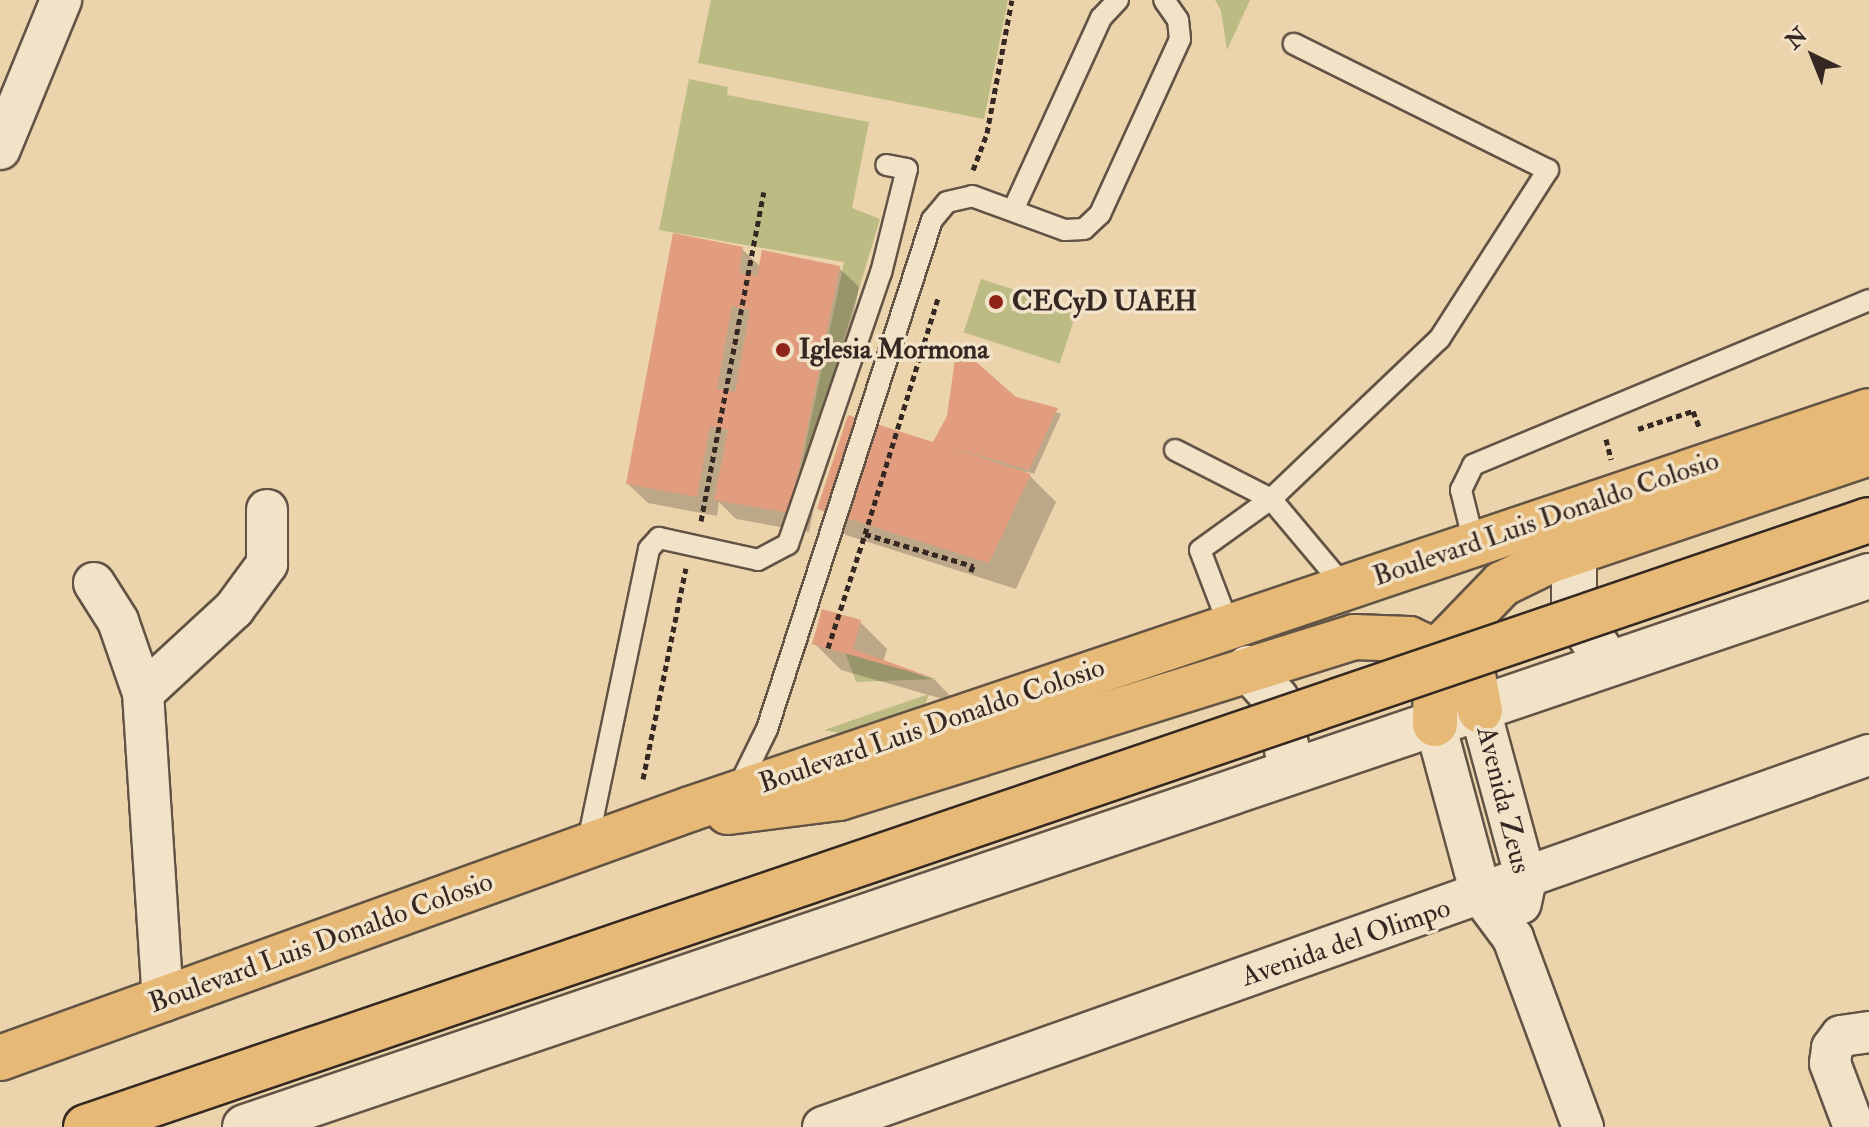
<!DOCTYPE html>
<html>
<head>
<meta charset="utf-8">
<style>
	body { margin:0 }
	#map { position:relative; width:1869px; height:1127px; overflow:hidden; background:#ebd3ab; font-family:"IM FELL Double Pica",serif }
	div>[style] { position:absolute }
	.green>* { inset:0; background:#bdbb84; transform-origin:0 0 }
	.shadow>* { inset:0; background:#0003 }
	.building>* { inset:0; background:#e19d7d }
	.path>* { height:5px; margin-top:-2.5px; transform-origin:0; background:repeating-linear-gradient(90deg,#352823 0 6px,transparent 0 10px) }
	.roads { filter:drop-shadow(2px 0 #625345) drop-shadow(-2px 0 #625345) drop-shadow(0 2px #625345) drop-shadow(0 -2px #625345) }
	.service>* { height:20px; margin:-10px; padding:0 10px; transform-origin:10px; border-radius:10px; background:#f2e2c8 }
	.minor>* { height:40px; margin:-20px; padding:0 20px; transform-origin:20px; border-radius:20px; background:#f2e2c8 }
	.tertiary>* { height:44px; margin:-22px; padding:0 22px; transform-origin:22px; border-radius:22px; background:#f2e2c8 }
	.primary>* { height:44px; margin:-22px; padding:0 22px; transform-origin:22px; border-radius:22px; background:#e6ba76 }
	.bridges { filter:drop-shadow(2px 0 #352823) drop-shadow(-2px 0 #352823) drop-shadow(0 2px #352823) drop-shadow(0 -2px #352823) }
	.primary-bridge>* { height:44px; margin:-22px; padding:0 22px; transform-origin:22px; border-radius:22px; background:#e6ba76 }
	.dots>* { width:22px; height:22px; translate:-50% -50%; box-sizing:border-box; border:4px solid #f2e2c8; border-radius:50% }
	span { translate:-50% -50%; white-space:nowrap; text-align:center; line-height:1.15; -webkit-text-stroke:7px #f2e2c8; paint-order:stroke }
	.poi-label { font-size:28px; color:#352823; font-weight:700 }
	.left { translate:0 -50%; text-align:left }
	.street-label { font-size:28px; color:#352823 }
	.north { position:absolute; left:1773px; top:16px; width:80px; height:80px; -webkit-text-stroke:6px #f2e2c8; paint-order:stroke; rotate:317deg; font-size:22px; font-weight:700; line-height:32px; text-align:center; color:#352823 }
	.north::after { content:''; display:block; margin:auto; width:28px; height:36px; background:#352823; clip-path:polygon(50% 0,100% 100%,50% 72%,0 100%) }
</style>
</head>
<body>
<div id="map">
	<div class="green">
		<i style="clip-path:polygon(711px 0,1008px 0,984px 119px,698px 63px)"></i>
		<i style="clip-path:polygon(1215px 0,1250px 0,1227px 50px,1221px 11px)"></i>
		<i style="clip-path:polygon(689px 79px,728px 87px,727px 95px,869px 122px,852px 208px,880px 219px,792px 511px,844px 262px,659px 230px)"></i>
		<i style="left:981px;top:279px;width:101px;height:56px;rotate:18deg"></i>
		<i style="clip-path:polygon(845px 652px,936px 679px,856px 682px)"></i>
		<i style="clip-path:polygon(929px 694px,923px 710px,849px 735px,824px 730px)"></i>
	</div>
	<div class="shadow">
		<i style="clip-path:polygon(742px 249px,761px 267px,839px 268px,859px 287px,809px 532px,736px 519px,719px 502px,717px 516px,648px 503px,628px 484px)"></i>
		<i style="clip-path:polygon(1015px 399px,1061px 414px,1034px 474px,1025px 471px,1056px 502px,1016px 589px,846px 535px,820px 508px,940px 447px)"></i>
		<i style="clip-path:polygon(860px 622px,887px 649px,883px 662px,935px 680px,957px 703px,841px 670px,814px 643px)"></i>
	</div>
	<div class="building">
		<i style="clip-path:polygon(evenodd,673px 233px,743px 247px,739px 273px,757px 276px,762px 250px,840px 266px,790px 513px,714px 500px,728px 430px,710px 426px,697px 497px,626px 484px,673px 233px,732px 306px,750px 310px,735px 392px,717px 389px,732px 306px)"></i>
		<i style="clip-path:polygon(957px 345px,1016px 397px,1058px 408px,1029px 470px,949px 447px,1031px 474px,989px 563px,817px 509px,848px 415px,933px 442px,947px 416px)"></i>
		<i style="clip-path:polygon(822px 609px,861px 620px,853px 649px,936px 679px,812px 644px)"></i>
	</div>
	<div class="path">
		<i style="left:973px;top:170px;width:40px;rotate:-69deg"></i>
		<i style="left:987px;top:133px;width:135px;rotate:-79.4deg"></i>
		<i style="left:1638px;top:429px;width:58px;rotate:-18.1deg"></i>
		<i style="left:1693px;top:411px;width:19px;rotate:69deg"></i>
		<i style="left:1606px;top:439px;width:21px;rotate:76deg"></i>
		<i style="left:701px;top:521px;width:335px;rotate:-79.2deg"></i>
		<i style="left:865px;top:534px;width:247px;rotate:-72.8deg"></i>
		<i style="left:828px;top:648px;width:120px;rotate:-72deg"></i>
		<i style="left:865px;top:534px;width:113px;rotate:16.5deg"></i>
		<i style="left:973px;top:566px;width:8px;rotate:113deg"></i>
		<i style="left:643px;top:779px;width:215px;rotate:-78.5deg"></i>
	</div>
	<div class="roads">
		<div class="service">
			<i style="left:1014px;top:208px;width:209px;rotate:-65.4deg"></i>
			<i style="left:1101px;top:18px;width:25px;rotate:-47deg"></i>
			<i style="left:1175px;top:450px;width:108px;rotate:27deg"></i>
			<i style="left:1271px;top:499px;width:114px;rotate:50deg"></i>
			<i style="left:1474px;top:543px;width:55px;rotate:-103.8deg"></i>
			<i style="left:1461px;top:490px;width:28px;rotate:-64deg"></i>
			<i style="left:1473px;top:465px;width:429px;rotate:-22.6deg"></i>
			<i style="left:1229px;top:626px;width:81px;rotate:-110.9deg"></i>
			<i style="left:1200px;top:550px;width:87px;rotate:-35.7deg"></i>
			<i style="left:1271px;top:499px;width:233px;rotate:-43.6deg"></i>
			<i style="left:1440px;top:338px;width:200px;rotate:-57.3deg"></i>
			<i style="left:1548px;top:170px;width:284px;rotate:-153.6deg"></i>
			<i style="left:737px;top:790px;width:68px;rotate:-63.8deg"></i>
			<i style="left:767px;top:729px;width:535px;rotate:-72.04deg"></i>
			<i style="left:932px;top:220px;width:23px;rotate:-50deg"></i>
			<i style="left:947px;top:202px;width:26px;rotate:-13deg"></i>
			<i style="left:972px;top:196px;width:99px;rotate:20.1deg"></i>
			<i style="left:1065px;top:230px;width:19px;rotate:-3deg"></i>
			<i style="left:1084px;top:229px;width:22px;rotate:-43deg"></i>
			<i style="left:1100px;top:214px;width:192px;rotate:-65.4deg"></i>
			<i style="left:1180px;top:39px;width:19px;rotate:-96deg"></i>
			<i style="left:1178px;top:20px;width:24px;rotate:-125deg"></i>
			<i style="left:587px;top:846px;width:303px;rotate:-78.2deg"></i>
			<i style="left:649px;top:549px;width:15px;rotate:-48deg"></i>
			<i style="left:659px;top:538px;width:101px;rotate:12.5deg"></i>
			<i style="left:758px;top:560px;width:34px;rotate:-28deg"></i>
			<i style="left:788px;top:544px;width:287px;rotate:-71.1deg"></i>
			<i style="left:881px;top:273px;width:107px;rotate:-76deg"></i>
			<i style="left:907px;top:169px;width:21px;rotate:-169deg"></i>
		</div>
		<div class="minor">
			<i style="left:0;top:149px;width:161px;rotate:-67.7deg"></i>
			<i style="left:94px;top:583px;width:45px;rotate:57.7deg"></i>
			<i style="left:118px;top:621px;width:76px;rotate:70.9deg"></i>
			<i style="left:143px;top:693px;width:309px;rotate:86.3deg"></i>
			<i style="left:143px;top:693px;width:124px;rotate:-42.7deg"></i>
			<i style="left:234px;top:609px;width:56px;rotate:-53.7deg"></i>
			<i style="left:267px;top:564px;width:54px;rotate:-90deg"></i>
			<i style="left:1480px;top:710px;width:175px;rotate:74.8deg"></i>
			<i style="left:1526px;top:879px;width:25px;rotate:102deg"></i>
			<i style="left:1435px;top:724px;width:177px;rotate:74.9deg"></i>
			<i style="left:1481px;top:895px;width:54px;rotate:53.3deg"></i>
			<i style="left:1513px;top:938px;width:202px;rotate:69.7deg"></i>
			<i style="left:823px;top:1127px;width:1110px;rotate:-19.58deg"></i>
			<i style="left:1854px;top:1127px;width:68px;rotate:-110.6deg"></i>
			<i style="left:1830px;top:1063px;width:15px;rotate:-82deg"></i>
			<i style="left:1832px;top:1048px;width:15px;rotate:-53deg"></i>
			<i style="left:1841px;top:1036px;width:28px;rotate:-8deg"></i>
		</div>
		<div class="tertiary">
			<i style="left:1574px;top:553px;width:59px;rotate:90deg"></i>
			<i style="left:1574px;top:612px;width:45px;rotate:56deg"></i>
			<i style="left:1248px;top:668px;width:42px;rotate:47.9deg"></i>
			<i style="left:1276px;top:699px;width:56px;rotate:77.7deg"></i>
			<i style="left:245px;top:1127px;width:1715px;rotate:-18.74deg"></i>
		</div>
		<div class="primary">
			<i style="left:1435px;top:724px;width:52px;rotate:-88.9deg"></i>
			<i style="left:1436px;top:672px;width:32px;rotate:-72deg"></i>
			<i style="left:1446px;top:642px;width:81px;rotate:-46deg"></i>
			<i style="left:1502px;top:584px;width:52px;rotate:-26.1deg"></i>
			<i style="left:1549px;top:561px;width:338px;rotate:-18.6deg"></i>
			<i style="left:728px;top:812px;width:112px;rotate:-7.2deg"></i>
			<i style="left:839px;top:798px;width:540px;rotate:-17.36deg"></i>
			<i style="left:1354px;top:637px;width:55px;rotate:2.1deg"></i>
			<i style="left:1409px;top:639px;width:47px;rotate:24.9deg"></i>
			<i style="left:1452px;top:659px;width:30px;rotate:44deg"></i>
			<i style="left:1474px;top:680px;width:31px;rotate:79deg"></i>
			<i style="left:0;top:1058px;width:734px;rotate:-19.84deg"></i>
			<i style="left:690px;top:809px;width:1244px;rotate:-18.65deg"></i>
		</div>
	</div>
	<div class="bridges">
		<div class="primary-bridge">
			<i style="left:86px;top:1127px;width:1883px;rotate:-18.8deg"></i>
		</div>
	</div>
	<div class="dots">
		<i style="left:996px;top:302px;background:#8f2418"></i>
		<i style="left:783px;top:350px;background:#8f2418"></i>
	</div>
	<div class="poi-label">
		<span class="left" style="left:1012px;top:302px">CECyD UAEH</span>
		<span class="left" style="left:799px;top:350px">Iglesia Mormona</span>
	</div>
	<div class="street-label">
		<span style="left:1546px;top:519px;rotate:-19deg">Boulevard Luis Donaldo Colosio</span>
		<span style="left:932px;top:726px;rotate:-19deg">Boulevard Luis Donaldo Colosio</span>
		<span style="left:1503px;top:800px;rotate:76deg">Avenida Zeus</span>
		<span style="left:321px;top:943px;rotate:-20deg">Boulevard Luis Donaldo Colosio</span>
		<span style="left:1346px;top:943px;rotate:-19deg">Avenida del Olimpo</span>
	</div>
	<div class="north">N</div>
</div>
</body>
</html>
